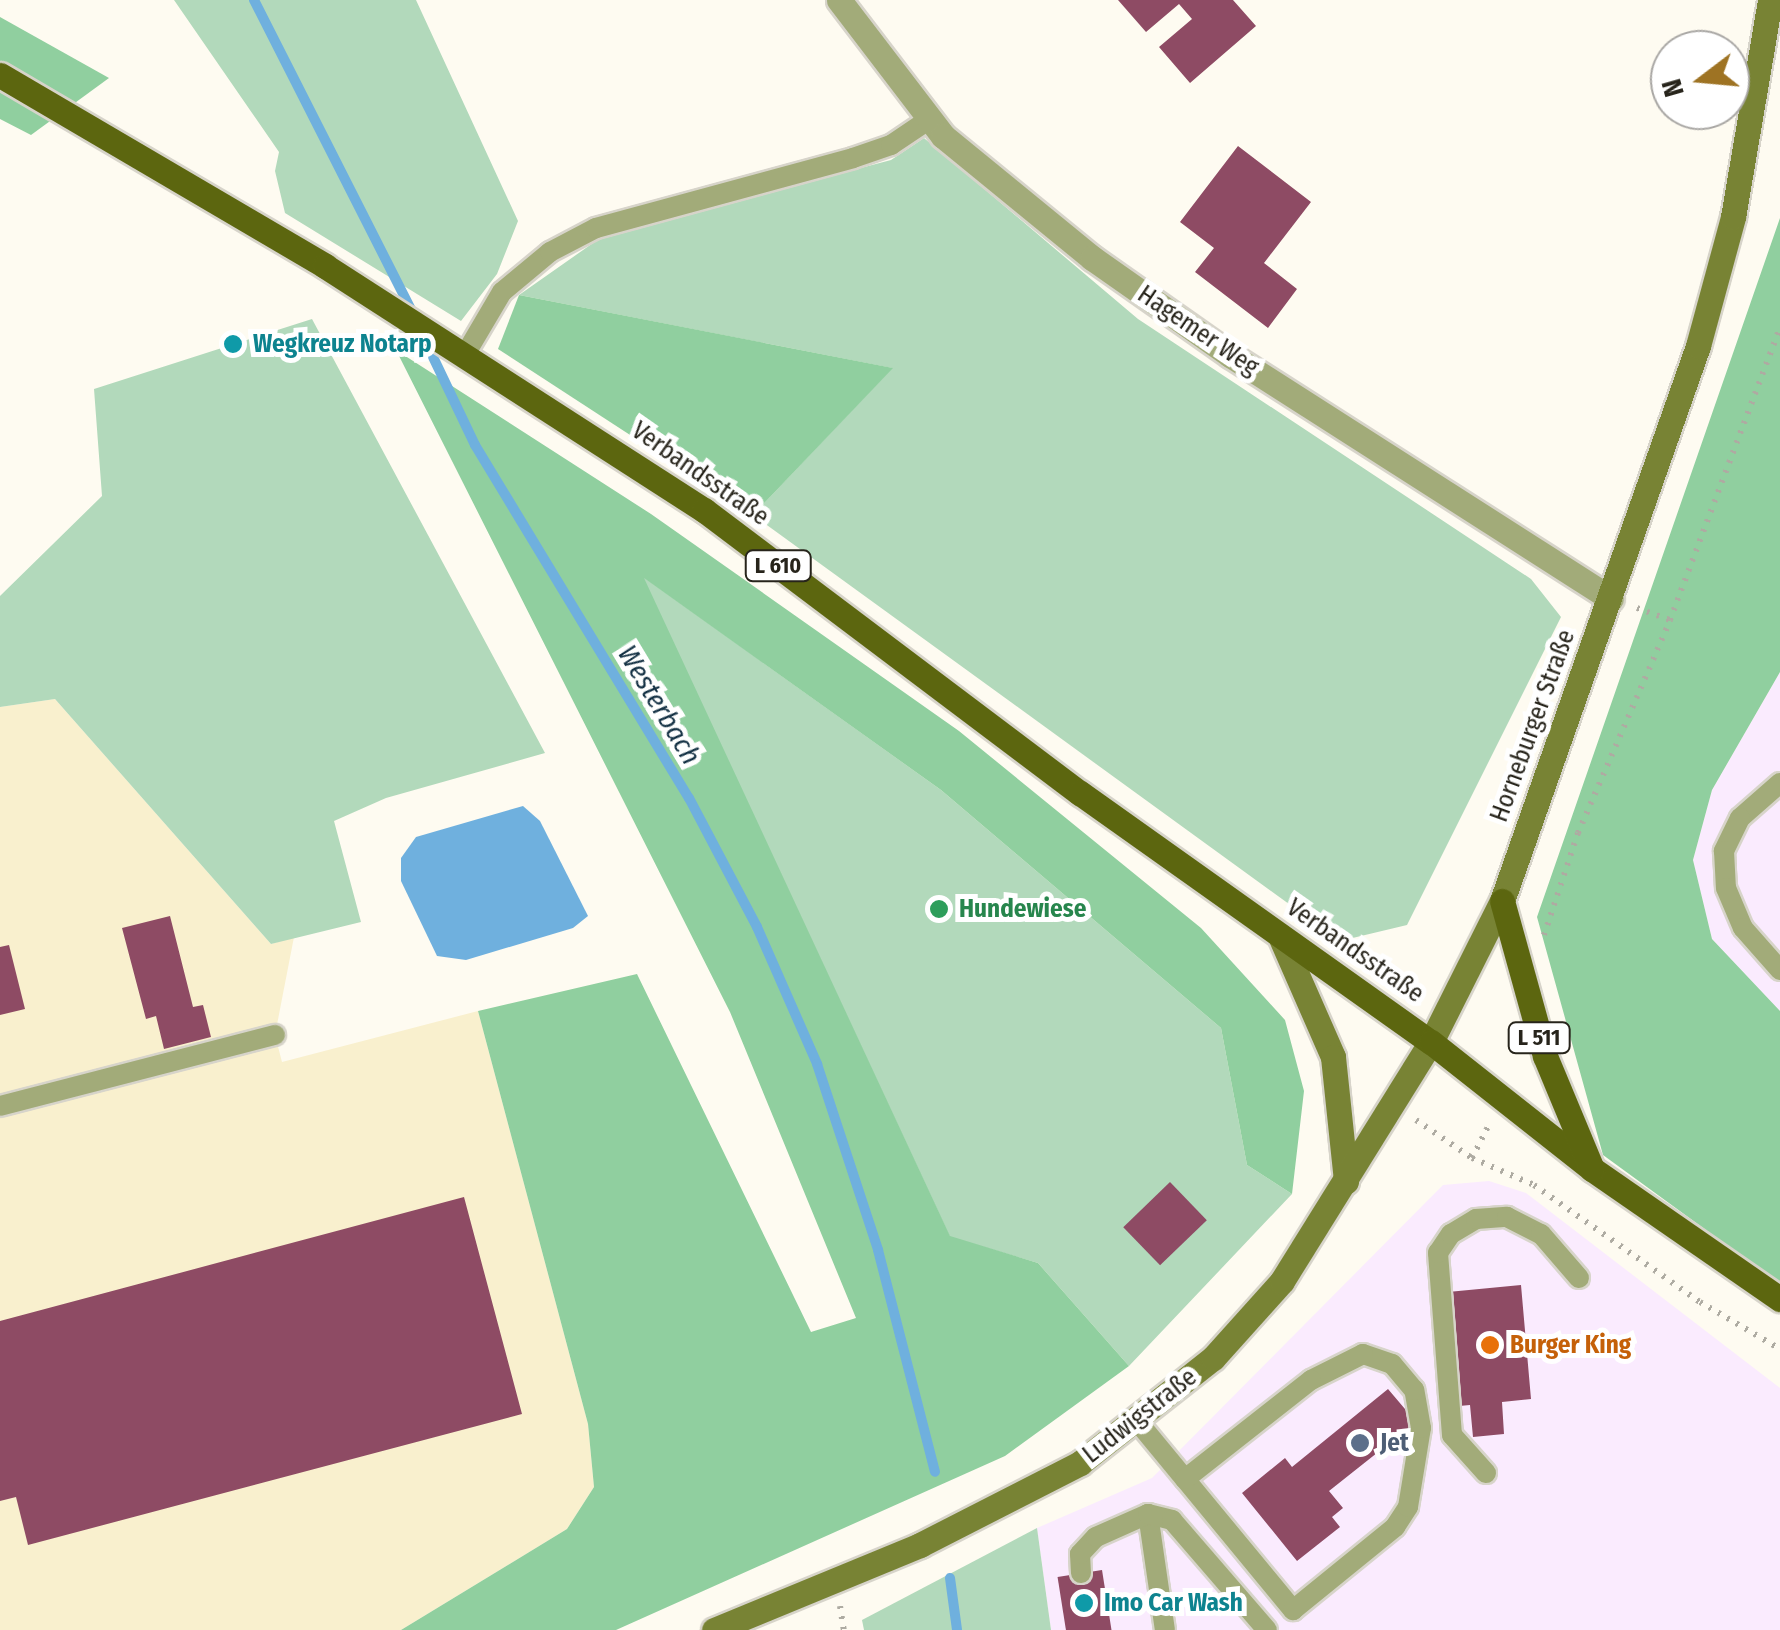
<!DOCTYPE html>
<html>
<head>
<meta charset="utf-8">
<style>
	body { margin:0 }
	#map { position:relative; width:1780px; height:1630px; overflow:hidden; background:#fefbf1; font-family:"Fira Sans Condensed",sans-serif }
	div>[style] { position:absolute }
	.built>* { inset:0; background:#f9f0ce }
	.industrial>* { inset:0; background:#faebfe }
	.green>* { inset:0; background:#b2d9bb }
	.forest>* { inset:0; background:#90cf9f }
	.water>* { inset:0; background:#6fb0de }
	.stream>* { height:10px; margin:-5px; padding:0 5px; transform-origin:5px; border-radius:5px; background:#6fb0de }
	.building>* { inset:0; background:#8e4b64; transform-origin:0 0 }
	.path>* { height:6px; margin-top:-3px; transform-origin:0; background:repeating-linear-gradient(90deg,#aeaba2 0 2.5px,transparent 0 10.5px) }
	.roads { filter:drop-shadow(2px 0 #d7d4ca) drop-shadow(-2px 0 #d7d4ca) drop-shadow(0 2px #d7d4ca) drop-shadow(0 -2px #d7d4ca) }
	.service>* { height:20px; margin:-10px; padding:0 10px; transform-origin:10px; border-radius:10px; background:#a2ab79 }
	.minor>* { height:25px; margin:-12.5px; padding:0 12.5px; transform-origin:12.5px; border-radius:12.5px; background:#a2ab79 }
	.secondary>* { height:25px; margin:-12.5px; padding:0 12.5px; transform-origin:12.5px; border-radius:12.5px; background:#788334 }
	.primary>* { height:25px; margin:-12.5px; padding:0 12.5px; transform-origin:12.5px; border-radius:12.5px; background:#5c660f }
	.dots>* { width:28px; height:28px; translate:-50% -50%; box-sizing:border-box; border:5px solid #fff; border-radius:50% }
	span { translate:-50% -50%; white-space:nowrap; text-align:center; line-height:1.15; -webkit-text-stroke:10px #fff; paint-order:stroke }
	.shield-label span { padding:2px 8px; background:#fff; border:2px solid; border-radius:8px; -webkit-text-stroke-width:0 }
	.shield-label { font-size:22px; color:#27241b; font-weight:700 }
	.street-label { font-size:25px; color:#27241b }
	.culture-label { font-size:25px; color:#0d838f; font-weight:700 }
	.left { translate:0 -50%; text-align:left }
	.leisure-label { font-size:25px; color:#27864d; font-weight:700 }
	.food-label { font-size:25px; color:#c56008; font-weight:700 }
	.service-label { font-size:25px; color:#4e5e75; font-weight:700 }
	.water-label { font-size:28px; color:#143144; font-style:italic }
	.north { position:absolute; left:1650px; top:30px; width:100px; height:100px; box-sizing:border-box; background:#fff; border:2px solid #a9a7a4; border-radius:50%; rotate:254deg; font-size:28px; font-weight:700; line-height:40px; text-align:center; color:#27241b }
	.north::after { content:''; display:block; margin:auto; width:35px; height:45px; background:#9e7323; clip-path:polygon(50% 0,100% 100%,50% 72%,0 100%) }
</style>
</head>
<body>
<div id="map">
	<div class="built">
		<i style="clip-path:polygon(55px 699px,271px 944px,294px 937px,275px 1035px,282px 1062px,478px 1011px,588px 1424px,594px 1487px,567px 1529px,401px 1630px,0 1630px,0 707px)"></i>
	</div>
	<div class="industrial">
		<i style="clip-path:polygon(1780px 672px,1780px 1011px,1712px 939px,1693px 860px,1712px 790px)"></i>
		<i style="clip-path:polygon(1489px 1181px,1526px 1193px,1780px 1388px,1780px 1630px,1051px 1630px,1037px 1528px,1152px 1478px,1443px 1185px)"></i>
	</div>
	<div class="green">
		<i style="clip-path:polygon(174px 0,416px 0,518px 221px,497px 274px,461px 321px,285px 213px,275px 171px,279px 152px)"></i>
		<i style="clip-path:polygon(924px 138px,1138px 319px,1531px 579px,1561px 617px,1407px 925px,1340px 941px,753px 515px,892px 368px,519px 295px,603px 236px,891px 160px)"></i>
		<i style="clip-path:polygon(312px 319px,545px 753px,386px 798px,334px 821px,361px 922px,271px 944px,55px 699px,0 707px,0 596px,102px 496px,94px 389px)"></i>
		<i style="clip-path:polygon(642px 576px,941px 790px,1221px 1028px,1247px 1165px,1292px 1194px,1129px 1366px,1038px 1263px,950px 1237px)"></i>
		<i style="clip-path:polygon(1037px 1528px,1051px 1630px,864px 1630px,862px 1620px)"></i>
	</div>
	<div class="forest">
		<i style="clip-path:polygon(0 17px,109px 78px,31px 135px,0 119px)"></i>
		<i style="clip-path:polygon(1780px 218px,1780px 672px,1712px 790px,1693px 860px,1712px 939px,1780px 1011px,1780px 1284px,1603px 1155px,1537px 917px)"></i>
		<i style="clip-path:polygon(519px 295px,893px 368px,753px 515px,498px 349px)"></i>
		<i style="clip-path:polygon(396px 350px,651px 514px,959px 731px,1201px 928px,1285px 1020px,1304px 1091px,1292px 1194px,1247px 1165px,1221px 1028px,941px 790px,644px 578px,950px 1236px,1038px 1263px,1129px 1366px,1005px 1456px,616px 1630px,401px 1630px,567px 1529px,594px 1487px,588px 1424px,478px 1011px,637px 974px,811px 1332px,856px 1318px,730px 1012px)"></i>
	</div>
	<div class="water">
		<i style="clip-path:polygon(523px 806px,540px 821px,588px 916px,573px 928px,466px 960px,437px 956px,401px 881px,401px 858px,416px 837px)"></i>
	</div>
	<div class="stream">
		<i style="left:254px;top:0;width:354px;rotate:63.1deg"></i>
		<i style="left:423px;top:336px;width:121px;rotate:64.5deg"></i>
		<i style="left:475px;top:445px;width:413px;rotate:58.8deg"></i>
		<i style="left:689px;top:798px;width:146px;rotate:62.2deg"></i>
		<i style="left:757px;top:927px;width:150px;rotate:66.3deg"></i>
		<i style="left:817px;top:1064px;width:196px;rotate:71.8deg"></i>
		<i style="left:878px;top:1250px;width:229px;rotate:75.6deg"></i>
		<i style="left:950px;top:1578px;width:52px;rotate:82.3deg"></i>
	</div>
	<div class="building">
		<i style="clip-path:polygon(1118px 0,1233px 0,1256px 26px,1190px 83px,1159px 47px,1192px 19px,1179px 4px,1146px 32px)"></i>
		<i style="clip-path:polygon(1238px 146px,1311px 202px,1264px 263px,1297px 289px,1268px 328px,1195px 272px,1214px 248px,1180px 222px)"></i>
		<i style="clip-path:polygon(170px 916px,193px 1007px,203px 1005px,211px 1037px,164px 1049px,156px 1016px,146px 1019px,122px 928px)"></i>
		<i style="clip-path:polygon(9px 945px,25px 1009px,0 1015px,0 947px)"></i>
		<i style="left:1170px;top:1182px;width:53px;height:65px;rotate:46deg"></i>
		<i style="clip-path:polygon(464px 1197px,522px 1414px,28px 1545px,16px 1497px,0 1501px,0 1321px)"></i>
		<i style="clip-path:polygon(1521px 1285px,1531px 1399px,1502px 1402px,1504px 1434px,1473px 1437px,1470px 1405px,1459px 1406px,1448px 1292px)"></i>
		<i style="clip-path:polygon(1388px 1389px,1416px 1422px,1329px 1491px,1343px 1508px,1332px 1517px,1340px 1527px,1297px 1561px,1242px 1493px,1285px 1458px,1292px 1467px)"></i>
		<i style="left:1102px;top:1570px;width:61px;height:45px;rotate:81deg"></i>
	</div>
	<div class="path">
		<i style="left:1637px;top:608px;width:35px;rotate:20deg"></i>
		<i style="left:1670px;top:620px;width:313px;rotate:-69.4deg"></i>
		<i style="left:1544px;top:935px;width:108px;rotate:-71.6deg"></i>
		<i style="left:1578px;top:833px;width:232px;rotate:-66.6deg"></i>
		<i style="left:1416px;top:1120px;width:68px;rotate:34.2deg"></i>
		<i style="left:1472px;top:1158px;width:68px;rotate:23.5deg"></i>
		<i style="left:1534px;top:1185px;width:203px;rotate:35.2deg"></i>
		<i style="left:1700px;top:1302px;width:93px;rotate:30.4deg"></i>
		<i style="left:1472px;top:1158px;width:39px;rotate:-63deg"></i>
		<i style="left:840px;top:1606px;width:24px;rotate:81deg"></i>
	</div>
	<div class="roads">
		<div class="service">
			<i style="left:466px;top:353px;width:71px;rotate:-59.5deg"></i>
			<i style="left:502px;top:292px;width:62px;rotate:-39.8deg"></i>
			<i style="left:550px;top:252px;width:52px;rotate:-27.6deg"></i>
			<i style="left:596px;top:228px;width:266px;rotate:-15.2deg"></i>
			<i style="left:853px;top:158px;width:40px;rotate:-18.9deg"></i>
			<i style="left:891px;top:145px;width:45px;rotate:-34deg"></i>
			<i style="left:1780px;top:783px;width:53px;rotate:138.8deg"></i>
			<i style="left:1740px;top:818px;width:37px;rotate:116deg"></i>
			<i style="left:1724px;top:851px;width:37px;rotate:87deg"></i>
			<i style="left:1726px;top:888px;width:43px;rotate:67deg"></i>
			<i style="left:1743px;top:928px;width:56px;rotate:48.6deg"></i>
			<i style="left:0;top:1106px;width:284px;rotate:-14.5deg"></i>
			<i style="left:1138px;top:1422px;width:74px;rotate:50.5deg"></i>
			<i style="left:1185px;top:1479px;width:170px;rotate:50.5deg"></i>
			<i style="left:1293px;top:1610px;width:132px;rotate:-39.1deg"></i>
			<i style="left:1395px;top:1527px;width:24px;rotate:-57deg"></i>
			<i style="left:1408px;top:1507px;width:80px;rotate:-80.7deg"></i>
			<i style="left:1421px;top:1428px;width:39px;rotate:-100deg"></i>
			<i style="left:1414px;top:1390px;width:34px;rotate:-130deg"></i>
			<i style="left:1392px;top:1364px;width:31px;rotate:-161deg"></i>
			<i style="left:1363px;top:1354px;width:58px;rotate:153.4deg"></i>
			<i style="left:1311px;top:1380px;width:160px;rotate:141.8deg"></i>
			<i style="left:1486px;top:1473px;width:51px;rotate:-131.8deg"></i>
			<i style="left:1452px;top:1435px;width:183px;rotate:-94.4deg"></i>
			<i style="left:1438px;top:1253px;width:23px;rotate:-56deg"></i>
			<i style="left:1451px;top:1234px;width:29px;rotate:-31deg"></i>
			<i style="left:1476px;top:1219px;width:31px;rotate:-4deg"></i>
			<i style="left:1507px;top:1217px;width:38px;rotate:27deg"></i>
			<i style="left:1541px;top:1234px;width:58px;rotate:49.2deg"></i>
			<i style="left:1148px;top:1514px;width:117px;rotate:81.7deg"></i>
			<i style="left:1081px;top:1573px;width:19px;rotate:-93deg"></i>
			<i style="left:1080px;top:1554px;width:23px;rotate:-47deg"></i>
			<i style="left:1096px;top:1537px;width:57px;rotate:-23.9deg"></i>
			<i style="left:1148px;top:1514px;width:25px;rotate:14deg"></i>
			<i style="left:1172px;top:1520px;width:145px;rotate:49.2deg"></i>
		</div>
		<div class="minor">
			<i style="left:839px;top:0;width:171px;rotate:52.6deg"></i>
			<i style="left:943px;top:136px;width:193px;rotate:39.3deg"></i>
			<i style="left:1092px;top:258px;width:169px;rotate:35.1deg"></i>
			<i style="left:1230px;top:355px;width:452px;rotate:32.6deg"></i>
		</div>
		<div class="secondary">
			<i style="left:1280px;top:936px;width:132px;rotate:66.3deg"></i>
			<i style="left:1333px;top:1057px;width:125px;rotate:84deg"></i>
			<i style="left:714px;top:1630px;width:223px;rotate:-22.4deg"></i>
			<i style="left:920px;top:1545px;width:180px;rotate:-27.1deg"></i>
			<i style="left:1080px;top:1463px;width:169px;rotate:-38.3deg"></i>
			<i style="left:1213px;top:1358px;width:103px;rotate:-48.1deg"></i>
			<i style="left:1282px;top:1281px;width:282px;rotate:-58.1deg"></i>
			<i style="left:1431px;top:1042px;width:158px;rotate:-63.3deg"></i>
			<i style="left:1502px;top:901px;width:589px;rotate:-70.55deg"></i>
			<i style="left:1698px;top:346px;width:134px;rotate:-74.8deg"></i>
			<i style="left:1733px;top:217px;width:220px;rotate:-80.3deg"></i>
		</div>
		<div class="primary">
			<i style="left:0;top:75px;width:377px;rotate:30.4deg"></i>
			<i style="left:325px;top:266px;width:451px;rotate:32.8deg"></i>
			<i style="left:704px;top:510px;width:471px;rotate:37deg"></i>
			<i style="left:1080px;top:793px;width:430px;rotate:35.4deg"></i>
			<i style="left:1431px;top:1042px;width:205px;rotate:38.3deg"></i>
			<i style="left:1592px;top:1169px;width:229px;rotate:34.7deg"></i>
			<i style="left:1502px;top:901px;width:161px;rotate:74.5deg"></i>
			<i style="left:1545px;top:1056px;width:122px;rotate:67.4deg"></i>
		</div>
	</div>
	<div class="dots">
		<i style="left:233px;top:344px;background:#0f9aa8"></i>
		<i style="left:939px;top:909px;background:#2e9e5b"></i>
		<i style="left:1490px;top:1345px;background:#e8710a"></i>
		<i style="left:1360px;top:1443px;background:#5c6f8a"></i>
		<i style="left:1084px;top:1603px;background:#0f9aa8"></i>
	</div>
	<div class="shield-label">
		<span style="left:778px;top:566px">L 610</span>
		<span style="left:1539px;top:1038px">L 511</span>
	</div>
	<div class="street-label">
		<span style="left:1198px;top:331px;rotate:34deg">Hagemer Weg</span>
		<span style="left:700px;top:474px;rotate:35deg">Verbandsstraße</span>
		<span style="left:1533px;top:726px;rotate:-70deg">Horneburger Straße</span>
		<span style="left:1355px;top:951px;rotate:35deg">Verbandsstraße</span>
		<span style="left:1140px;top:1416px;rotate:-38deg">Ludwigstraße</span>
	</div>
	<div class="culture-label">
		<span class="left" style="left:253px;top:344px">Wegkreuz Notarp</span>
		<span class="left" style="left:1104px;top:1603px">Imo Car Wash</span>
	</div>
	<div class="leisure-label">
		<span class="left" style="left:959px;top:909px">Hundewiese</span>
	</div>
	<div class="food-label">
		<span class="left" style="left:1510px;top:1345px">Burger King</span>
	</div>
	<div class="service-label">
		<span class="left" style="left:1380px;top:1443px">Jet</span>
	</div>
	<div class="water-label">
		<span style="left:659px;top:705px;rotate:59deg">Westerbach</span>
	</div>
	<div class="north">N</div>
</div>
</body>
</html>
